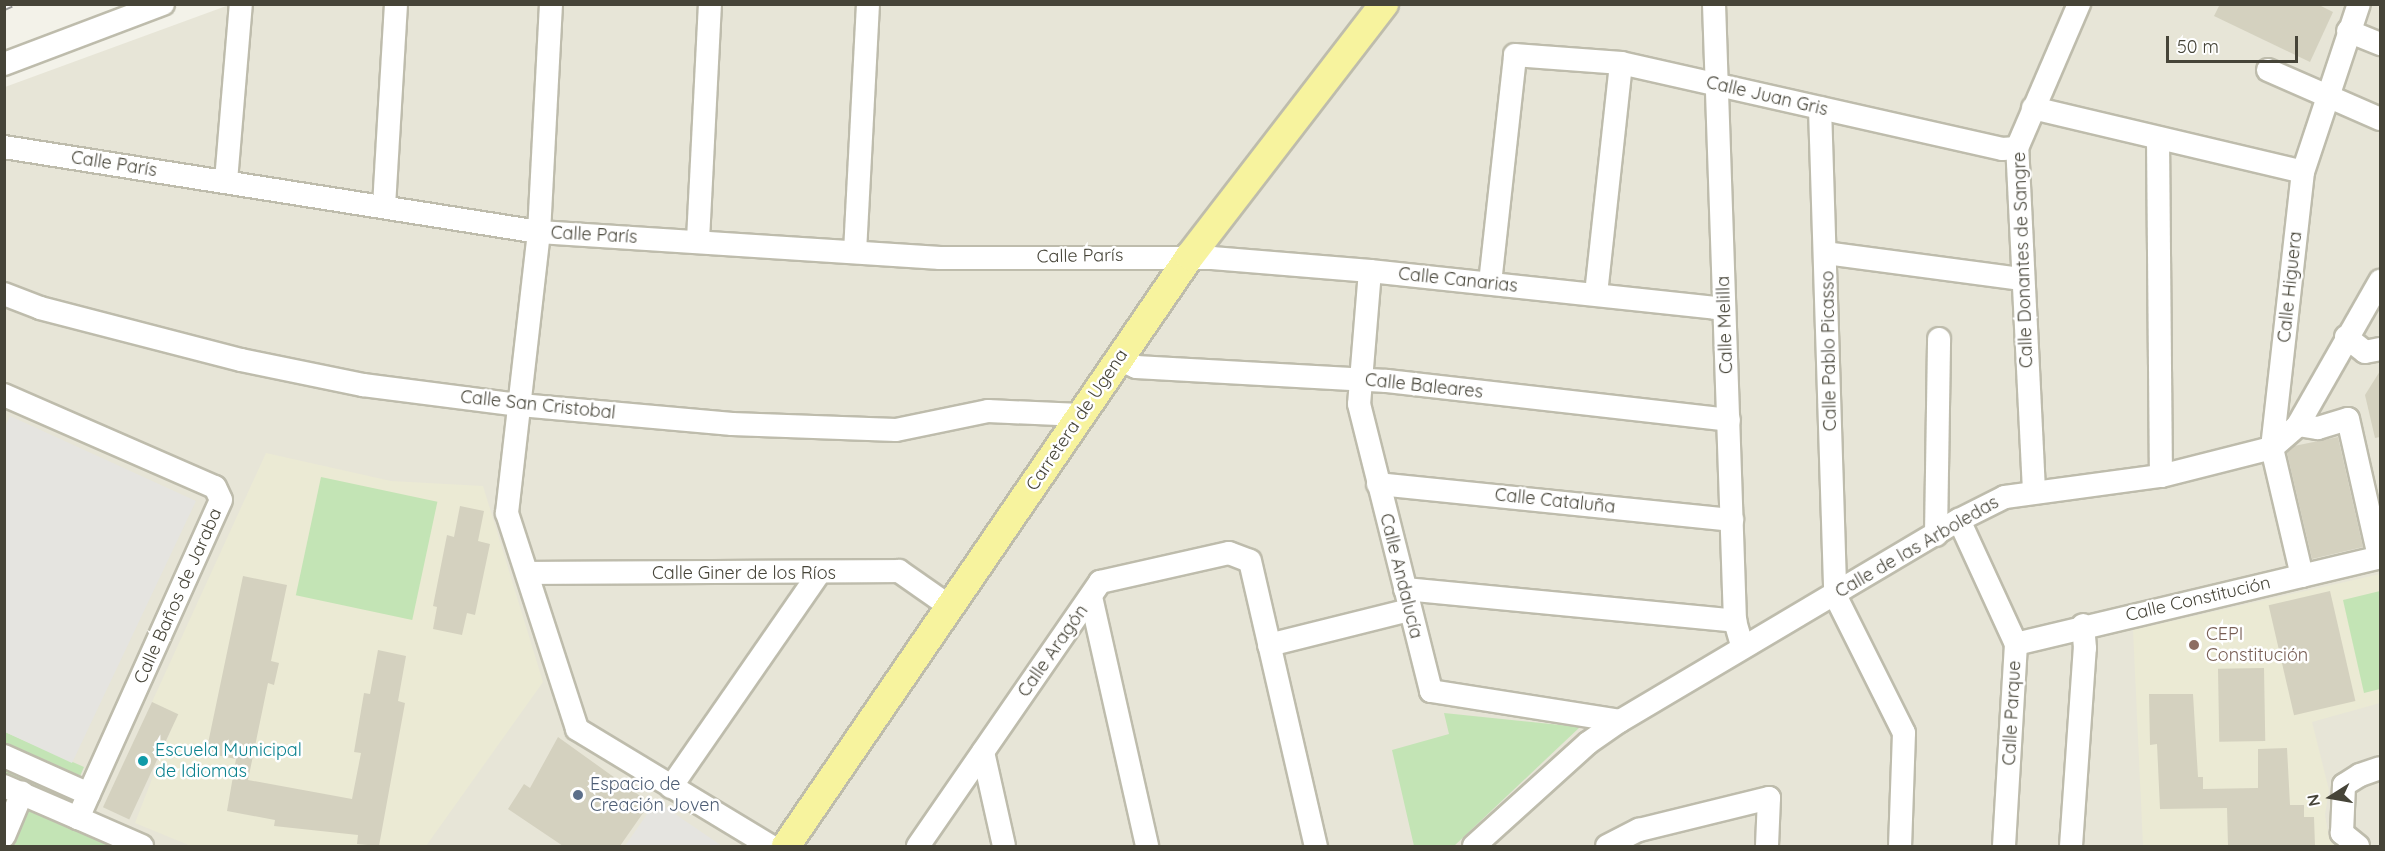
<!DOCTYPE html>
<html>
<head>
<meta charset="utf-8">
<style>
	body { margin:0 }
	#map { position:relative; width:2385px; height:851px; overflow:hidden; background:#f3f2e9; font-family:Quicksand,sans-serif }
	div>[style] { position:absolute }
	.residential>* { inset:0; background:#e7e5d7 }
	.education>* { inset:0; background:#ebead4 }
	.green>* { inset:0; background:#c3e4b5; transform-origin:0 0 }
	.parking>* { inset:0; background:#e5e4e0 }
	.building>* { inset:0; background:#d4d1bf; transform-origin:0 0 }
	.roads { filter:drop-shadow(2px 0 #bebcac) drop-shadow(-2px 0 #bebcac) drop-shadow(0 2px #bebcac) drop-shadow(0 -2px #bebcac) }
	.minor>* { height:22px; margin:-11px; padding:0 11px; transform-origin:11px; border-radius:11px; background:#fff }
	.major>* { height:28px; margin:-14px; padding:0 14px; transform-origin:14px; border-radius:14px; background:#f7f39e }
	.rail>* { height:7px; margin-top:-3.5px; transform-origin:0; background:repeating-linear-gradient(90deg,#fff 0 14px,#979797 0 28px); box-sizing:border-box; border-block:2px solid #979797 }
	.dots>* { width:16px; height:16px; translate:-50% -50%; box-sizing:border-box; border:3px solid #fff; border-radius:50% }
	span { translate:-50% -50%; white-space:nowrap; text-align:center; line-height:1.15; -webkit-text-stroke:5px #fff; paint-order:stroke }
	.street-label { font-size:18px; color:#464438 }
	.education-label { font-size:18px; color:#785e54 }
	.left { translate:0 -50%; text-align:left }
	.culture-label { font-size:18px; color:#0d838f }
	.service-label { font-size:18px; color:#4e5e75 }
	.frame { position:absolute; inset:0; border:6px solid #464438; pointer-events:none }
	.north { position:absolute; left:2301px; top:767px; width:60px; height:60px; -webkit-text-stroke:4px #fff; paint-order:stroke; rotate:259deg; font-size:16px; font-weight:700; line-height:24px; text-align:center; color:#464438 }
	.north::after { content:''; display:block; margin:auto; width:21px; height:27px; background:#464438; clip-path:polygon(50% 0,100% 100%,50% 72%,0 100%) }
	.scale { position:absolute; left:2166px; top:36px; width:132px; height:27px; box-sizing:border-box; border:3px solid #464438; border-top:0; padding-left:8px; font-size:18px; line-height:21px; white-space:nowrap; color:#464438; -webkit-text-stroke:4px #fff; paint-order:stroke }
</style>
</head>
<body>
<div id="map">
	<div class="residential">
		<i style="clip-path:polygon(229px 5px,2380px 5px,2380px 846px,5px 846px,5px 87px)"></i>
	</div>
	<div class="education">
		<i style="clip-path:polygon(266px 453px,391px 481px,483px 486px,543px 682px,426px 846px,191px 846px,135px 823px,177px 714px,152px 702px)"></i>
		<i style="clip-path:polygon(2380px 574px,2380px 703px,2312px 722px,2329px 790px,2325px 815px,2328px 832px,2337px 846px,2143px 846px,2133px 630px)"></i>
	</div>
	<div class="green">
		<i style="left:321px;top:477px;width:119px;height:121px;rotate:12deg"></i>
		<i style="clip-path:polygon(2380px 591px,2380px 689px,2364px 693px,2343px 600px)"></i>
		<i style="clip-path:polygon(1444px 713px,1580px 727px,1454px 846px,1414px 846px,1392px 750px,1449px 734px)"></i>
		<i style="clip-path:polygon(5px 732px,84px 767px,60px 823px,111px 846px,5px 846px)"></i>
	</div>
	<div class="parking">
		<i style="clip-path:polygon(10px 416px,196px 501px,72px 763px,5px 732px,4px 429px)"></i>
		<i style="clip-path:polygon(656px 801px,722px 846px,625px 846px)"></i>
	</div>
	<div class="building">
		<i style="clip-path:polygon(2220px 4px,2317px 4px,2333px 12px,2310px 62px,2214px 16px)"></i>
		<i style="clip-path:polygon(2380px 371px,2380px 437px,2375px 438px,2365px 395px)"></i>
		<i style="clip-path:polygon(2338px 437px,2363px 547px,2312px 559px,2287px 453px,2294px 446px)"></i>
		<i style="clip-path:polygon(460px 506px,484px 511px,478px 541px,490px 544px,475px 615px,467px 613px,462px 635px,433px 629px,437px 607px,433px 606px,447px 535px,454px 537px)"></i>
		<i style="clip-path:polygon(243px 576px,287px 585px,271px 661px,279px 663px,274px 685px,268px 683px,248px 780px,352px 799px,361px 753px,354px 752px,364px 693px,370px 694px,378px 650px,406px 656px,398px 701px,405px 703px,379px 846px,357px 844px,358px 835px,274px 826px,275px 820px,227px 811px,236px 759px,206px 753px)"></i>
		<i style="left:2330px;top:591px;width:113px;height:63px;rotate:77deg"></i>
		<i style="left:2264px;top:668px;width:73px;height:46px;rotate:89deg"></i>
		<i style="clip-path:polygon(2149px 694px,2193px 694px,2198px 777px,2203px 777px,2203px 789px,2258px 788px,2258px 749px,2287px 748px,2290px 805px,2304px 805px,2304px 817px,2314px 817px,2315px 846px,2228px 846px,2227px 808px,2160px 809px,2157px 744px,2150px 745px)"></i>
		<i style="left:152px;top:702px;width:29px;height:116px;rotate:25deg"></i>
		<i style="clip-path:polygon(558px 737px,650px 803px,620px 846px,563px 846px,508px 809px,524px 784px,530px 788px)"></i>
	</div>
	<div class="roads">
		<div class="minor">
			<i style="left:551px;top:4px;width:228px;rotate:93deg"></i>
			<i style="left:539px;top:232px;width:283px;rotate:96.5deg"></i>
			<i style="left:507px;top:513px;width:227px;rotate:72deg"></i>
			<i style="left:577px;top:729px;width:226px;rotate:31.2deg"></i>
			<i style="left:1714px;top:4px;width:617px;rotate:88.05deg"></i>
			<i style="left:1735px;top:621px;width:25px;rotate:74deg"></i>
			<i style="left:2348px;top:31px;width:35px;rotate:22deg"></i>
			<i style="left:4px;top:64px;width:170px;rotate:-20.7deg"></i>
			<i style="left:2268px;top:70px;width:122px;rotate:23.6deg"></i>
			<i style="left:1820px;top:108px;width:487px;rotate:88.2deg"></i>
			<i style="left:1835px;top:595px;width:154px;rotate:63.4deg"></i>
			<i style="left:1904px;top:733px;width:113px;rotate:92deg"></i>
			<i style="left:2033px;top:108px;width:277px;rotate:13.3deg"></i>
			<i style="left:2158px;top:138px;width:338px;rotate:89.5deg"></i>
			<i style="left:4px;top:147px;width:542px;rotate:9.03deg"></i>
			<i style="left:539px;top:232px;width:402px;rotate:3.7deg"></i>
			<i style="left:940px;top:258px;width:272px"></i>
			<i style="left:1212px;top:258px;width:159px;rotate:4.7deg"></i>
			<i style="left:1370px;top:271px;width:356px;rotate:6.1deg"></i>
			<i style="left:226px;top:181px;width:178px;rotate:-85.2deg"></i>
			<i style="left:384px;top:206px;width:202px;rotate:-86.6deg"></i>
			<i style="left:698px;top:240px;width:236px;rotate:-87.1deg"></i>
			<i style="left:855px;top:252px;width:248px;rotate:-87deg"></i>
			<i style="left:1826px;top:253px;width:198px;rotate:7.6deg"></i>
			<i style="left:1370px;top:271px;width:133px;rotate:94.7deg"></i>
			<i style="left:1359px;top:404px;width:296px;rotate:75.9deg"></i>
			<i style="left:1431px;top:691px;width:191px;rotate:9deg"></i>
			<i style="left:1490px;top:283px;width:229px;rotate:-83.7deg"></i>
			<i style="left:1515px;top:55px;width:106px;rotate:4.3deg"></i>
			<i style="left:1621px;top:63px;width:391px;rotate:12.7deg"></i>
			<i style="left:2002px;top:149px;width:15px;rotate:-4deg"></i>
			<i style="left:4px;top:294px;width:39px;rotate:21deg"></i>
			<i style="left:40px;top:308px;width:208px;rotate:14.5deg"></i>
			<i style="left:241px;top:360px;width:125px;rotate:11.6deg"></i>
			<i style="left:363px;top:385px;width:158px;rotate:7.3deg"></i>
			<i style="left:520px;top:405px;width:213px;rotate:5.1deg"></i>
			<i style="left:732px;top:424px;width:164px;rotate:2.1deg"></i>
			<i style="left:896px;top:430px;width:94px;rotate:-11.7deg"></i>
			<i style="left:988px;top:411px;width:93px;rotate:2.5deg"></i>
			<i style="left:1596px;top:294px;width:232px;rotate:-83.8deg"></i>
			<i style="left:2346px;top:337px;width:24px;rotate:38deg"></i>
			<i style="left:2365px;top:352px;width:15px;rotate:-11deg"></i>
			<i style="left:1119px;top:359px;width:19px;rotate:25deg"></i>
			<i style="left:1136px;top:367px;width:251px;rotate:3.2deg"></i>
			<i style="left:1387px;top:381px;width:344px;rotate:6.5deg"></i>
			<i style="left:4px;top:395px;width:230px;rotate:23.6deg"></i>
			<i style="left:215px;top:487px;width:14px;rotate:65deg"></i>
			<i style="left:221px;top:500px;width:349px;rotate:114.2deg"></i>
			<i style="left:78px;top:818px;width:70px;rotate:23.6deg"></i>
			<i style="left:2298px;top:425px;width:20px;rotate:9deg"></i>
			<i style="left:2318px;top:428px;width:31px;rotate:-17deg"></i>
			<i style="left:2348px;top:419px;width:141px;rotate:77.3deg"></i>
			<i style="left:1378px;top:484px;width:356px;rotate:5.8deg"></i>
			<i style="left:2034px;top:491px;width:343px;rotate:-92.8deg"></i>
			<i style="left:2017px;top:148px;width:157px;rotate:-66.7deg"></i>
			<i style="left:1959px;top:520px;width:136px;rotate:65.3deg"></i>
			<i style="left:2016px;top:644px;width:202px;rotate:93.4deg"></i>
			<i style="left:1936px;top:535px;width:196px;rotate:-89.1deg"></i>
			<i style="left:528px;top:573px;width:371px;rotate:-0.3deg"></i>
			<i style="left:899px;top:571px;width:61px;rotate:35deg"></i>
			<i style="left:2302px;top:576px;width:131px;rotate:-103.2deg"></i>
			<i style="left:2272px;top:448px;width:278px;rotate:-83.6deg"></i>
			<i style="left:2303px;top:172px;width:177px;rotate:-71.6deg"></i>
			<i style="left:1405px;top:589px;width:332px;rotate:5.5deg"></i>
			<i style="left:1091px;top:597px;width:255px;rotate:77.3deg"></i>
			<i style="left:2016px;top:644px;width:374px;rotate:-13.4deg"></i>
			<i style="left:1269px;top:645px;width:144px;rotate:-14deg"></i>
			<i style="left:983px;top:752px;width:96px;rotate:77.4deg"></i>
			<i style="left:4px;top:756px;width:93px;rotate:24.1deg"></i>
			<i style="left:4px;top:786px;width:81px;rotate:23.4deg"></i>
			<i style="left:671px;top:787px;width:260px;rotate:-55.3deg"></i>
			<i style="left:4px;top:836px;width:47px;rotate:-67.3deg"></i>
			<i style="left:918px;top:846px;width:321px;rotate:-55.4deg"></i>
			<i style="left:1100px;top:582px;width:132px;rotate:-12.7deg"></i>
			<i style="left:1229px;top:553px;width:22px;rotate:21deg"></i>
			<i style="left:1250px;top:561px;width:293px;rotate:77deg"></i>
			<i style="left:1474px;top:846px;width:154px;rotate:-42.1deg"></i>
			<i style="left:1588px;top:743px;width:39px;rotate:-35deg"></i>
			<i style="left:1620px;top:721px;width:394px;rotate:-30.7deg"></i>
			<i style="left:1959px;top:520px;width:51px;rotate:-26.6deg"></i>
			<i style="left:2005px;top:497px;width:157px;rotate:-7.7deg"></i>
			<i style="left:2161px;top:476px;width:114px;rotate:-14.2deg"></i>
			<i style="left:2272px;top:448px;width:35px;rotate:-41deg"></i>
			<i style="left:2298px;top:425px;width:166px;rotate:-60.3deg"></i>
			<i style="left:1607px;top:846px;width:36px;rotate:-27deg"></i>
			<i style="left:1639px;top:830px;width:134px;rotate:-13.8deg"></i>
			<i style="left:1769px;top:798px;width:48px;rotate:92.4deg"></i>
			<i style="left:2071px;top:846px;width:198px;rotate:-86deg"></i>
			<i style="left:2085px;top:648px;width:23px;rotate:-95deg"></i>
			<i style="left:2358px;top:846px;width:21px;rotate:-141deg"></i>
			<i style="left:2342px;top:833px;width:48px;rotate:-87.6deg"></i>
			<i style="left:2344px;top:785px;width:19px;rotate:-32deg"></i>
			<i style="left:2360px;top:775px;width:21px;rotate:-19deg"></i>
		</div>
		<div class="major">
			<i style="left:786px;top:846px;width:715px;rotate:-55.6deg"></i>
			<i style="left:1190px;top:256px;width:318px;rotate:-52.4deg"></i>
		</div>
	</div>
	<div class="rail">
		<i style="left:4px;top:7px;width:8px;rotate:-23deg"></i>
	</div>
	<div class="dots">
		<i style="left:2194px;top:645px;background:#8d6e63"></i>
		<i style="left:143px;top:761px;background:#0f9aa8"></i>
		<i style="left:578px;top:795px;background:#5c6f8a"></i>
	</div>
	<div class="street-label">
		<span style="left:1767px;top:96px;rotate:13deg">Calle Juan Gris</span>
		<span style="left:114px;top:164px;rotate:9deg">Calle París</span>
		<span style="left:594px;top:235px;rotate:3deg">Calle París</span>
		<span style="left:1080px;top:256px;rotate:-1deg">Calle París</span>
		<span style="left:2023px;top:260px;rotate:-92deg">Calle Donantes de Sangre</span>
		<span style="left:1458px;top:280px;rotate:6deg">Calle Canarias</span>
		<span style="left:2290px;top:287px;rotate:-84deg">Calle Higuera</span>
		<span style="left:1725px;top:325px;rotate:-92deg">Calle Melilla</span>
		<span style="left:1829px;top:351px;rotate:-91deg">Calle Pablo Picasso</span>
		<span style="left:1424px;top:386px;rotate:6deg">Calle Baleares</span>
		<span style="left:538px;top:405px;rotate:6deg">Calle San Cristobal</span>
		<span style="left:1077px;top:420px;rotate:-56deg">Carretera de Ugena</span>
		<span style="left:1555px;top:501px;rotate:6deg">Calle Cataluña</span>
		<span style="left:1917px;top:547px;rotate:-30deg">Calle de las Arboledas</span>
		<span style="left:744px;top:573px">Calle Giner de los Ríos</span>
		<span style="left:1401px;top:576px;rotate:76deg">Calle Andalucía</span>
		<span style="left:178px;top:596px;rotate:-66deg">Calle Baños de Jaraba</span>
		<span style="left:2198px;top:599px;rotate:-13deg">Calle Constitución</span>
		<span style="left:1053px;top:651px;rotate:-55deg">Calle Aragón</span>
		<span style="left:2012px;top:713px;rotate:-87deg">Calle Parque</span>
	</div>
	<div class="education-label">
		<span class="left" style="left:2206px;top:645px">CEPI<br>Constitución</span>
	</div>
	<div class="culture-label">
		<span class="left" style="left:155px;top:761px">Escuela Municipal<br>de Idiomas</span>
	</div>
	<div class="service-label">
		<span class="left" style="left:590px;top:795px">Espacio de<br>Creación Joven</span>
	</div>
	<div class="frame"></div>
	<div class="north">N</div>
	<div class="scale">50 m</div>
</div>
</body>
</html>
